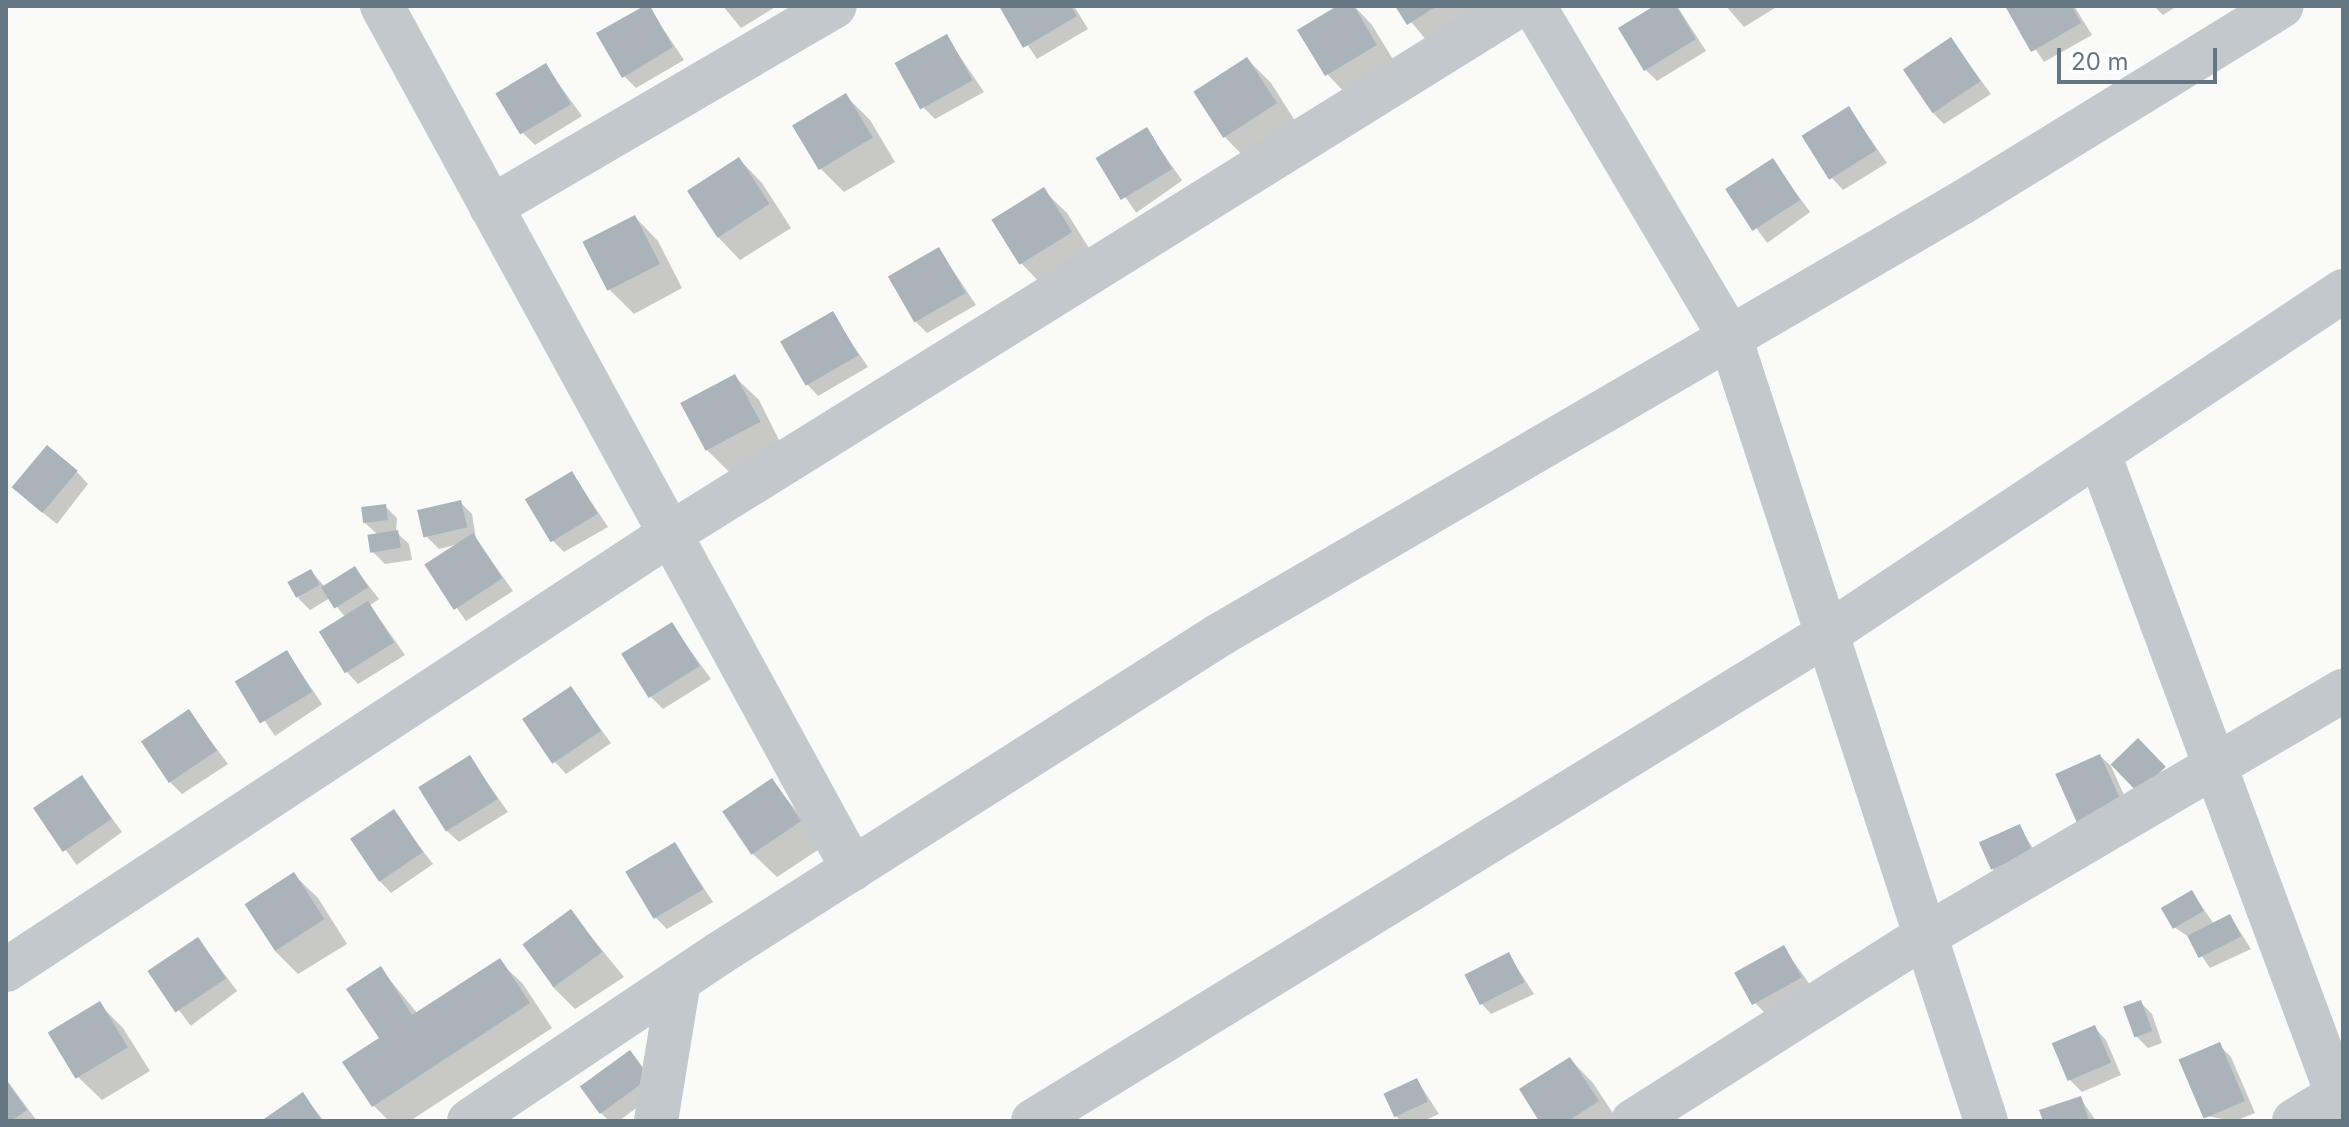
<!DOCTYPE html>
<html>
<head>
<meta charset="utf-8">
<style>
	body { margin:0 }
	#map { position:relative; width:2349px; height:1127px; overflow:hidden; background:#fafaf8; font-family:Inter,sans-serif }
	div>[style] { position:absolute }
	.shadow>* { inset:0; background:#0003; transform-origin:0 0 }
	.building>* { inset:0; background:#aab3b9; transform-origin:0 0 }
	.street>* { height:44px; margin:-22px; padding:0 22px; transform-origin:22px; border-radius:22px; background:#c3c8cc }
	span { translate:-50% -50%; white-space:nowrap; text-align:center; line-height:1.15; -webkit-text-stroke:8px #fff; paint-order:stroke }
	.frame { position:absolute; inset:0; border:8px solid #657683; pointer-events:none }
	.scale { position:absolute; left:2057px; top:48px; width:160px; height:36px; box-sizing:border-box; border:4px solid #657683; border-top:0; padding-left:10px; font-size:24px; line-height:28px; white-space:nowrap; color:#657683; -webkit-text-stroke:6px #fff; paint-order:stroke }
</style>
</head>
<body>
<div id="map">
	<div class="shadow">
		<i style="clip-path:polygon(648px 6px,684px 60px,636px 88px,624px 76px)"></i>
		<i style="clip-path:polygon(723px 6px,777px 6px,741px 28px)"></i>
		<i style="clip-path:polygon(1074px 6px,1088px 29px,1037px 59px,1002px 7px)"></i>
		<i style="clip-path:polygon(1340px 6px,1354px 6px,1372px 25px,1399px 69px,1350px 98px,1327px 74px)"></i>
		<i style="clip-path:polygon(1398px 6px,1476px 6px,1482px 16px,1432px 47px)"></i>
		<i style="clip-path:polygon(1657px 6px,1677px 6px,1706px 51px,1657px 81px,1645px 69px)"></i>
		<i style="clip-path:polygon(1726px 6px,1778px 6px,1744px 27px)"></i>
		<i style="clip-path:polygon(2007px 6px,2074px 6px,2092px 35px,2044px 62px)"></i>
		<i style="clip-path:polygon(2154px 6px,2177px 6px,2163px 15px)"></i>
		<i style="clip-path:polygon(946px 36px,984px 92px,935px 119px,923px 107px)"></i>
		<i style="clip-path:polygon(1951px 40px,1991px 94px,1944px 124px,1933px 113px)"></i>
		<i style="clip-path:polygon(1247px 59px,1271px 83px,1299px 127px,1247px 160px,1224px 136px)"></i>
		<i style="clip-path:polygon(546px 66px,582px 116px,535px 145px,523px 133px)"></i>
		<i style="clip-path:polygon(846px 96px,870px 120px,895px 162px,844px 192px,820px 168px)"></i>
		<i style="clip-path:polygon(1849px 108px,1887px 163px,1843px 190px,1832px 178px)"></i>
		<i style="left:1146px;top:129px;width:63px;height:56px;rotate:55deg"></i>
		<i style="clip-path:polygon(739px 159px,762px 183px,791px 228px,740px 260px,717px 236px,690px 191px)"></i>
		<i style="left:1773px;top:161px;width:63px;height:53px;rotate:54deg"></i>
		<i style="clip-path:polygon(1043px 190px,1067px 213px,1094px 256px,1044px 287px,1021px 263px)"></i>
		<i style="clip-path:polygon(635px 217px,658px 241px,682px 288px,634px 314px,610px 290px)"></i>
		<i style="clip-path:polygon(939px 249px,976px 305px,927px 333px,916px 322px)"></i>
		<i style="clip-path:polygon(832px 314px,868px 367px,818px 396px,807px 384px)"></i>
		<i style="clip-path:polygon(735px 377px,759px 400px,782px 446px,730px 473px,707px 450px)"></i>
		<i style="clip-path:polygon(77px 472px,88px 484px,57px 524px,27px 500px)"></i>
		<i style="clip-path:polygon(572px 473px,608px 527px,564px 552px,552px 540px)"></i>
		<i style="clip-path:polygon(460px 502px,472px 514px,476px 539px,513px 591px,466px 621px,426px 565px,458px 544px,439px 549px,427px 537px)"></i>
		<i style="clip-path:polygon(385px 506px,397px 518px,396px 532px,409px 544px,412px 560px,385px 564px,373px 552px,377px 534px,364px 522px)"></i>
		<i style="clip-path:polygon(355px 568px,379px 599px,370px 605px,405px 655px,358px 684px,347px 672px,346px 618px,330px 598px,310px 610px,298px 598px,311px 571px,325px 587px)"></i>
		<i style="clip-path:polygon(672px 625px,711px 679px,663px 709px,651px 697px)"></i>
		<i style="left:287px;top:652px;width:63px;height:57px;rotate:56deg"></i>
		<i style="clip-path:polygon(571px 689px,611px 743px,566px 774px,555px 762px)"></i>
		<i style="clip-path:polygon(189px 712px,228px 764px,182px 794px,170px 782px)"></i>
		<i style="clip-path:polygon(2100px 756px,2111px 766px,2135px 820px,2093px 839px)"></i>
		<i style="clip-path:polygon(469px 757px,508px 812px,459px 842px,447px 831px)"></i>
		<i style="left:82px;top:777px;width:68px;height:56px;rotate:54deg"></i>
		<i style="clip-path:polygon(772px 780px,824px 846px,777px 877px,753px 854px)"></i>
		<i style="clip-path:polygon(393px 812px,433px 864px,391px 893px,380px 881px)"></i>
		<i style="clip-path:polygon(2020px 827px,2042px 863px,2005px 882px,1993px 870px)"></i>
		<i style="clip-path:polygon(675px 844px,713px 902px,667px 929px,655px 917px)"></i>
		<i style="clip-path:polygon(294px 875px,318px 898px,347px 944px,298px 974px,275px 951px)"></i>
		<i style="clip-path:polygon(2192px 893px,2214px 924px,2230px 916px,2251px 949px,2210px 968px,2189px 937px,2174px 927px)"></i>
		<i style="clip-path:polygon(571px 912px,624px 977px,575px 1009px,552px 986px)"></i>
		<i style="left:198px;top:939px;width:65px;height:58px;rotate:53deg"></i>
		<i style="clip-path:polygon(1784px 948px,1813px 989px,1767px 1015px,1755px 1003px)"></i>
		<i style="clip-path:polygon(1509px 955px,1534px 994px,1491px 1014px,1480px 1002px)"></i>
		<i style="clip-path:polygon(499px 961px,523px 984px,552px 1028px,410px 1121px,389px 1121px,374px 1106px,381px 1039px,381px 969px,418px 1014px)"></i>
		<i style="clip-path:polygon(2140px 1002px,2152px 1014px,2162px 1043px,2148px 1048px,2136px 1036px)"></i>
		<i style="clip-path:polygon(99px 1004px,123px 1028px,150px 1071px,102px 1100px,78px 1077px,51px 1034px)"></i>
		<i style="clip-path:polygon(2095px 1028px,2106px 1040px,2121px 1075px,2082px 1092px,2070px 1080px)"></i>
		<i style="clip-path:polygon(2219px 1045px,2231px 1057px,2255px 1113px,2235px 1121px,2206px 1116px)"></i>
		<i style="clip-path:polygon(629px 1053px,660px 1090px,619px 1121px,609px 1121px,601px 1113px)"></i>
		<i style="clip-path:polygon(1570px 1059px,1593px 1083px,1618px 1121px,1541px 1121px)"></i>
		<i style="clip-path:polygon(6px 1080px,9px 1083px,37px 1121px,6px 1121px)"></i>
		<i style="clip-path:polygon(1417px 1080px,1439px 1114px,1423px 1121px,1401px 1121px,1396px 1116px)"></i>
		<i style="clip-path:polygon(303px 1095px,324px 1121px,265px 1121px)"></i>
		<i style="clip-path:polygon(2080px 1098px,2096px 1121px,2045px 1121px)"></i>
	</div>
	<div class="building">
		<i style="clip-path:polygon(644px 6px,650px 6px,673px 47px,622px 78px,596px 33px)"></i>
		<i style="clip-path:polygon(999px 6px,1071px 6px,1077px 16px,1023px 48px)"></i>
		<i style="clip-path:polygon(1337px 6px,1354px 6px,1377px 45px,1325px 76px,1297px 30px)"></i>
		<i style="clip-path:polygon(1395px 6px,1437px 6px,1407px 25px)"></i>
		<i style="clip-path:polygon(1654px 6px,1676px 6px,1696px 39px,1644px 71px,1618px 28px)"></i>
		<i style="clip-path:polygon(2005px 6px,2072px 6px,2081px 23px,2031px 52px)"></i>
		<i style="left:947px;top:34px;width:53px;height:60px;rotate:61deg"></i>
		<i style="left:1951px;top:37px;width:53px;height:58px;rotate:56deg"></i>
		<i style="left:1247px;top:57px;width:55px;height:64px;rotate:57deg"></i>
		<i style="left:546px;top:63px;width:48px;height:59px;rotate:59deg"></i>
		<i style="left:846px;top:93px;width:52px;height:63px;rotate:59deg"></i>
		<i style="left:1849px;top:106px;width:52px;height:56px;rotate:58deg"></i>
		<i style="left:1147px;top:127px;width:49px;height:60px;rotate:59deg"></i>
		<i style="left:739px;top:157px;width:56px;height:62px;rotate:57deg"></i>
		<i style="left:1773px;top:158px;width:50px;height:57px;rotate:57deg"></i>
		<i style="left:1044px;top:187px;width:53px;height:62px;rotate:58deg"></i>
		<i style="left:635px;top:215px;width:55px;height:59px;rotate:63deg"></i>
		<i style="left:939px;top:247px;width:53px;height:59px;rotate:60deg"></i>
		<i style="left:833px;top:311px;width:51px;height:61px;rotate:60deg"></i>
		<i style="left:735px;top:374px;width:54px;height:62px;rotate:62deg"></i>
		<i style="left:47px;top:445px;width:40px;height:55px;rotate:40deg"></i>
		<i style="left:572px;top:471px;width:50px;height:55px;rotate:59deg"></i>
		<i style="left:461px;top:500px;width:28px;height:45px;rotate:77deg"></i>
		<i style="left:386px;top:504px;width:16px;height:25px;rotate:83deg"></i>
		<i style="left:398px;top:530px;width:18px;height:31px;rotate:81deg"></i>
		<i style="left:473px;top:533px;width:54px;height:58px;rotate:57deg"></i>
		<i style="left:355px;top:566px;width:25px;height:40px;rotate:58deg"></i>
		<i style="left:311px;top:569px;width:18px;height:27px;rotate:61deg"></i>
		<i style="left:368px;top:601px;width:49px;height:58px;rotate:58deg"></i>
		<i style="left:672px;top:622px;width:52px;height:60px;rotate:58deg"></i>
		<i style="left:287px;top:650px;width:49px;height:61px;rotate:59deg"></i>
		<i style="left:571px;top:686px;width:54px;height:59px;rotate:56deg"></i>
		<i style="left:189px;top:709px;width:50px;height:58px;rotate:56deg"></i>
		<i style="left:2138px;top:738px;width:40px;height:38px;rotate:46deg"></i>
		<i style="left:2100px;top:754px;width:59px;height:49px;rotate:66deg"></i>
		<i style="left:470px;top:755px;width:52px;height:61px;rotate:58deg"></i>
		<i style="left:82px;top:775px;width:53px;height:59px;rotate:56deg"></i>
		<i style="left:772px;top:778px;width:52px;height:60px;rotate:56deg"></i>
		<i style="left:394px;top:809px;width:52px;height:53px;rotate:56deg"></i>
		<i style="left:2020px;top:824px;width:30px;height:45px;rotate:66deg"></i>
		<i style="left:675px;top:842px;width:55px;height:58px;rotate:59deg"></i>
		<i style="left:294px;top:872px;width:56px;height:59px;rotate:57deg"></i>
		<i style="left:2192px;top:890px;width:24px;height:36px;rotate:60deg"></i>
		<i style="left:571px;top:909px;width:53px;height:60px;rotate:54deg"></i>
		<i style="left:2230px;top:914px;width:25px;height:48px;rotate:63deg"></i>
		<i style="left:198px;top:937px;width:50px;height:61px;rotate:56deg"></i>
		<i style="left:1784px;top:945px;width:37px;height:57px;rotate:61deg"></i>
		<i style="left:1509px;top:952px;width:34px;height:50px;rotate:63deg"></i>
		<i style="clip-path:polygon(500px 958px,530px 1003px,372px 1107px,342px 1062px,379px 1038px,346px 989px,381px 966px,412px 1015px)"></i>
		<i style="left:2141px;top:1000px;width:33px;height:19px;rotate:70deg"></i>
		<i style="left:100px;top:1001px;width:54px;height:61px;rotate:59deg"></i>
		<i style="left:2095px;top:1025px;width:41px;height:47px;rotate:67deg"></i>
		<i style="left:2220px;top:1042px;width:64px;height:45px;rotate:67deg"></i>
		<i style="left:630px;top:1050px;width:34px;height:62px;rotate:54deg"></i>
		<i style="clip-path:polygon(1570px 1057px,1599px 1101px,1568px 1121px,1539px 1121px,1519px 1089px)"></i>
		<i style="left:1417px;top:1078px;width:26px;height:37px;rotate:65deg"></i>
		<i style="clip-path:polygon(6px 1080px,27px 1110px,11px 1121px,6px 1121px)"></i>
		<i style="clip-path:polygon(303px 1092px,322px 1121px,261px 1121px)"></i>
		<i style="clip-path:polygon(2081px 1096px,2089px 1121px,2043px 1121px,2039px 1110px)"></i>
	</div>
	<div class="street">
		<i style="left:382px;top:6px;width:983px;rotate:61.38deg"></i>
		<i style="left:1534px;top:6px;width:385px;rotate:59.4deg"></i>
		<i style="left:1730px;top:337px;width:825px;rotate:71.92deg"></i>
		<i style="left:491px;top:207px;width:398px;rotate:-30.3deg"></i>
		<i style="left:2099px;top:454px;width:700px;rotate:69.6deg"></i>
		<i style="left:6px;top:970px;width:794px;rotate:-33.29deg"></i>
		<i style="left:670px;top:534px;width:999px;rotate:-31.91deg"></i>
		<i style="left:469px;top:1121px;width:302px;rotate:-33.8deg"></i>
		<i style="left:720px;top:953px;width:594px;rotate:-32.49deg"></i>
		<i style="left:1221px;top:634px;width:859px;rotate:-30.21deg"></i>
		<i style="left:1963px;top:202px;width:374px;rotate:-31.6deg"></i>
		<i style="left:656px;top:1121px;width:142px;rotate:-80.7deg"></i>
		<i style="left:1033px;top:1121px;width:931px;rotate:-31.52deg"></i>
		<i style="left:1827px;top:634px;width:620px;rotate:-33.61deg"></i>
		<i style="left:1633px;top:1121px;width:346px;rotate:-32.4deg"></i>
		<i style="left:1925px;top:936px;width:485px;rotate:-30.4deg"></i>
		<i style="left:2294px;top:1121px;width:57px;rotate:-31.5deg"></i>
	</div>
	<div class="frame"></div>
	<div class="scale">20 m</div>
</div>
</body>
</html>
